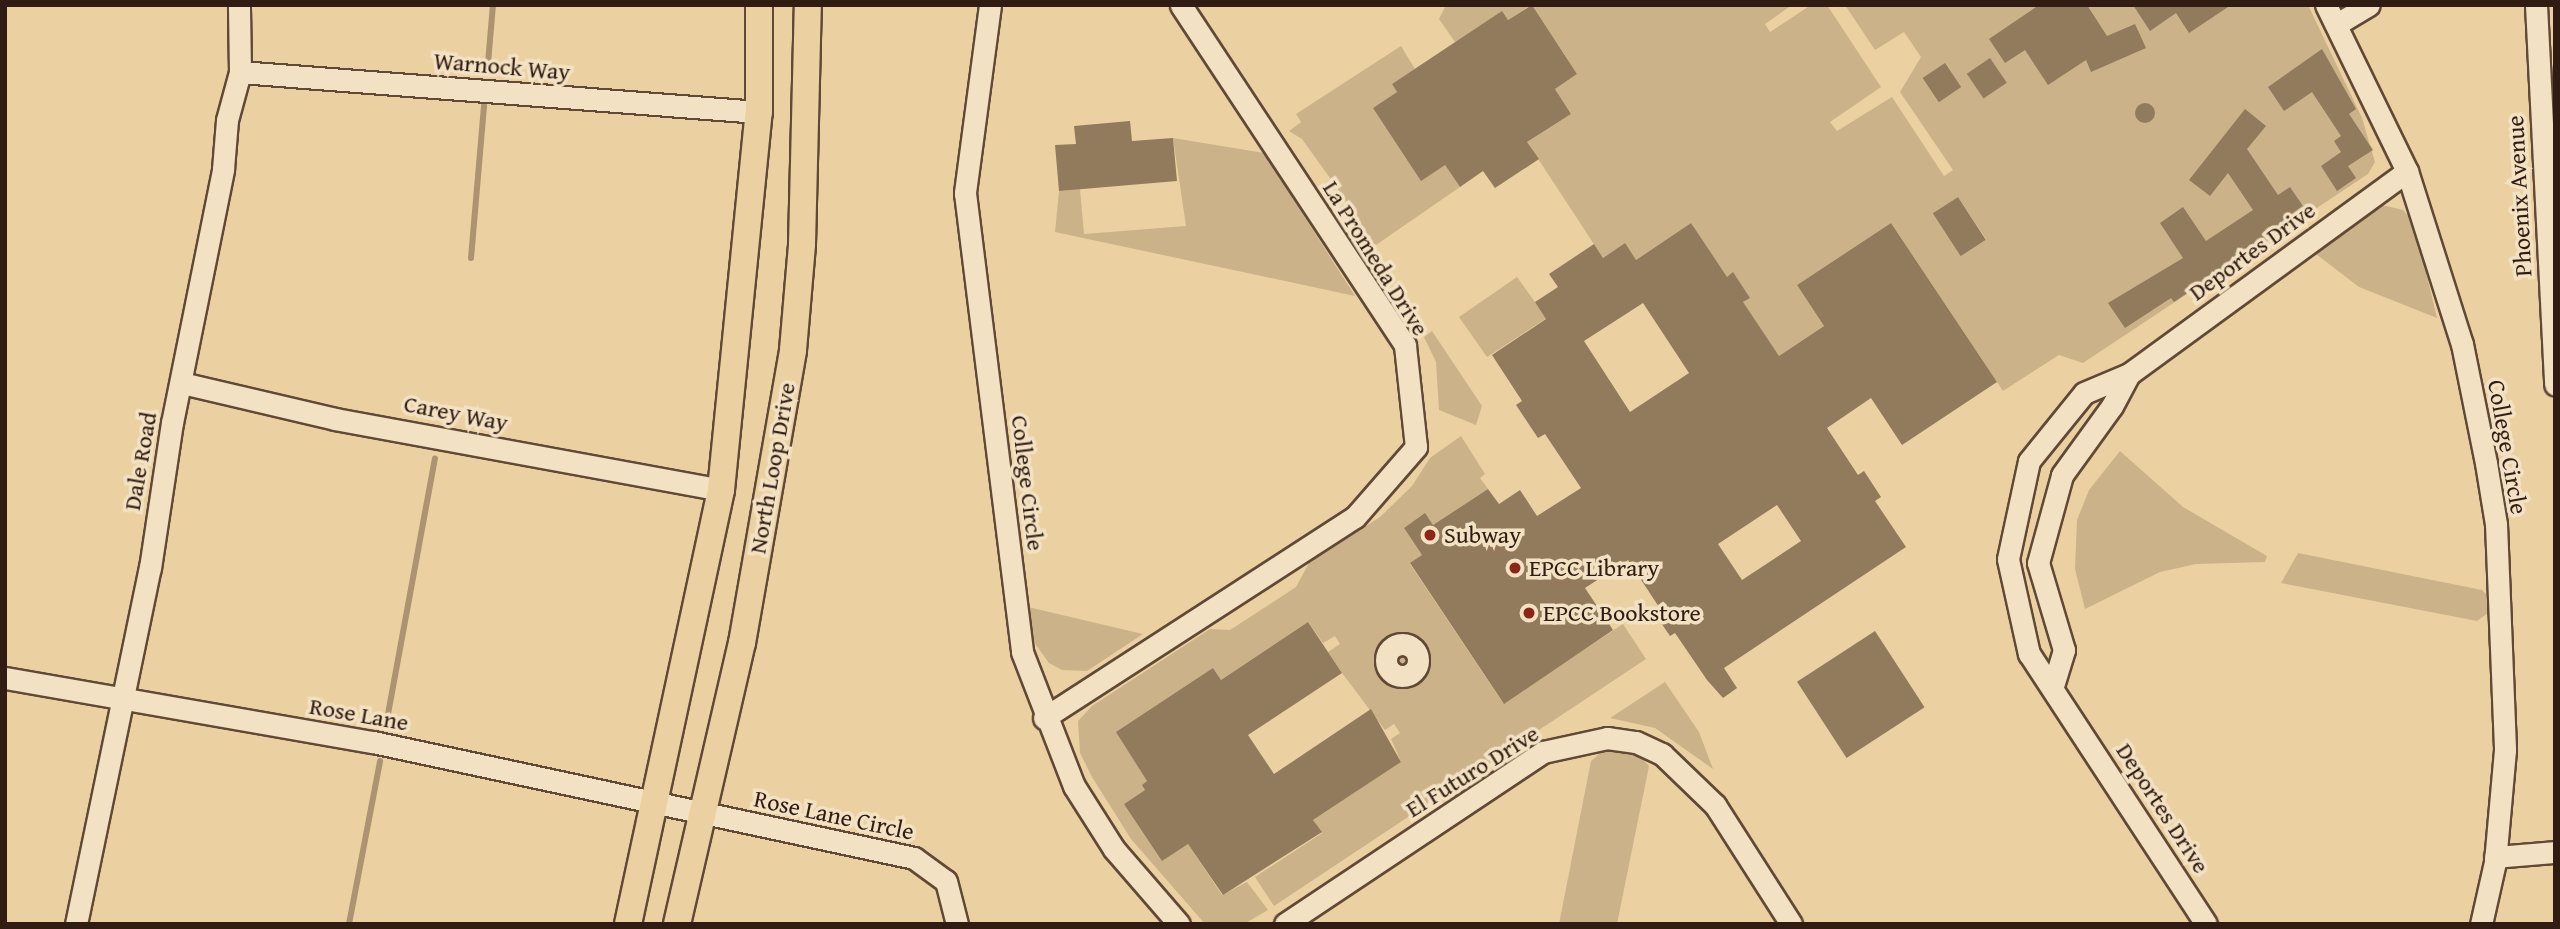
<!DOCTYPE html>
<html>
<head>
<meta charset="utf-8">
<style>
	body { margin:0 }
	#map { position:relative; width:2560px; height:929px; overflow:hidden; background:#ebd1a1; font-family:"Gentium Book Plus",serif }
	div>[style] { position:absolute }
	.green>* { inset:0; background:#cbb289 }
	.stream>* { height:6px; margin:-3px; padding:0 3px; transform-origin:3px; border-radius:3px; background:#ac9371 }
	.building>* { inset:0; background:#927a5d; transform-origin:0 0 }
	.round { border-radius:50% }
	.roads { filter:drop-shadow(2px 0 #604936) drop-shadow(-2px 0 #604936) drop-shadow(0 2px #604936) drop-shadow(0 -2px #604936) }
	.minor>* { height:21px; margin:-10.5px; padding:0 10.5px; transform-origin:10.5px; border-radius:10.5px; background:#f2e1c2 }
	.minor>.ring { margin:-10.5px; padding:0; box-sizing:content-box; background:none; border:21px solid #f2e1c2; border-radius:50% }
	.major>* { height:26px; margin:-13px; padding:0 13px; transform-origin:13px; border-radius:13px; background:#ebd1a1 }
	.dots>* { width:19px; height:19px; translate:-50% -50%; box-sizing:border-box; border:4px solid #f2e1c2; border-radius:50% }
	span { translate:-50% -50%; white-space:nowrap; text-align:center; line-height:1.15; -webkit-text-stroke:7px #f2e1c2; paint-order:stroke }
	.street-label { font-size:24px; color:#311c13 }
	.poi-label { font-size:24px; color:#311c13 }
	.left { translate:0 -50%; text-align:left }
	.frame { position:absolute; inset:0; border:7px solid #311c13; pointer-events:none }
</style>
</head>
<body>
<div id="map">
	<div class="green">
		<i style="clip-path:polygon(1446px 5px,1531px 5px,1508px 20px,1455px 42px,1439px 19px)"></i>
		<i style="clip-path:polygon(evenodd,1532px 5px,1792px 5px,1765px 24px,1770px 32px,1811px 5px,1827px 5px,1881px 87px,1830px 122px,1837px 131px,1892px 97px,1944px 176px,1953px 170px,1900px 92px,1921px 57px,1904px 32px,1875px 50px,1845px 5px,2308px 5px,2362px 118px,2375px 162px,2368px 174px,2083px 363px,2059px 355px,2003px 391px,1891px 223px,1797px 285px,1824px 326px,1779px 356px,1741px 304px,1749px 298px,1733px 273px,1724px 279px,1691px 223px,1621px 270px,1625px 243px,1603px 258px,1527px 142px,1571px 114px,1555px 89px,1577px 74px,1532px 5px,1958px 197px,1986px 239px,1986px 240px,1934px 213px,1958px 197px)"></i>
		<i style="clip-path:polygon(1401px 46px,1415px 69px,1392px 84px,1397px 92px,1373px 108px,1445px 165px,1460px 187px,1376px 245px,1361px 237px,1345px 199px,1302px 139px,1289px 131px,1301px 122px,1296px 114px)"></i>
		<i style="clip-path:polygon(1173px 138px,1264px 153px,1355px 296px,1055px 232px,1059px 191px,1080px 189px,1084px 234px,1186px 226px)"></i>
		<i style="clip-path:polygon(2378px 204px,2403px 210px,2414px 223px,2437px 318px,2359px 287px,2316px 254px,2316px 246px)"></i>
		<i style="clip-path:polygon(1517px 277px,1535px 302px,1562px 308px,1487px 357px,1459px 317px)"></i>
		<i style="clip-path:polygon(1432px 331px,1482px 406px,1476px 425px,1439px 410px,1436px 362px,1424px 337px)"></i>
		<i style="clip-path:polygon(1461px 436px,1485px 474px,1480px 478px,1488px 489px,1433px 525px,1425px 514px,1404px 528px,1422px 555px,1410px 564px,1503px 703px,1623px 624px,1646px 659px,1274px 906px,1255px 877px,1322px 833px,1313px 820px,1401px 762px,1391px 739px,1400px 733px,1394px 724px,1385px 730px,1342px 673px,1328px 652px,1340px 644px,1335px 636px,1323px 643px,1308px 622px,1221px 680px,1213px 668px,1139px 768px,1147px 781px,1145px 790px,1124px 804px,1188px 844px,1222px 895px,1247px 882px,1268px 910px,1244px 924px,1205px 924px,1131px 839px,1092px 777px,1080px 753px,1078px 721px,1092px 706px,1210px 629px,1230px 630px,1296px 587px,1309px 563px,1380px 517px,1412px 486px,1430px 458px)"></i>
		<i style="clip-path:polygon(2120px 451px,2183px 507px,2267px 556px,2265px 562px,2196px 564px,2160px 572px,2085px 609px,2075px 569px,2077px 520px,2089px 490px)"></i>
		<i style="clip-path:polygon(2298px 553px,2482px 590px,2488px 596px,2488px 613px,2477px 621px,2281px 583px)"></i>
		<i style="clip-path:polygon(1028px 607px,1143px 634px,1087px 671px,1062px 670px,1049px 663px,1031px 638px)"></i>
		<i style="clip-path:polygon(1665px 682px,1699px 732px,1713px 769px,1655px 728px,1610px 718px)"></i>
		<i style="clip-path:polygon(1606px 748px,1641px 757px,1649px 766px,1617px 924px,1559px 924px,1591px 761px)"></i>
	</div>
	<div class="stream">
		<i style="left:488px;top:63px;width:58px;rotate:-85.1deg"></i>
		<i style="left:471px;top:258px;width:153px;rotate:-85.1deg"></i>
		<i style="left:386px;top:725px;width:271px;rotate:-79.6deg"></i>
		<i style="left:349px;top:924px;width:166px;rotate:-79.2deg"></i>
	</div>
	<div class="building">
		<i style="clip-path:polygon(1532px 5px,1577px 74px,1555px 89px,1571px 114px,1527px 142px,1539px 159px,1495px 188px,1483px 171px,1460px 187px,1445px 165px,1421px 181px,1373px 108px,1397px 92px,1392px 84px,1502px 11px,1508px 20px)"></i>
		<i style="clip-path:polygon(2039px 5px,2087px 5px,2107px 36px,2135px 24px,2146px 48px,2091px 72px,2086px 60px,2048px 85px,2025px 50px,2005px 63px,1989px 39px)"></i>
		<i style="clip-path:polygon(2133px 5px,2231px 5px,2189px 33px,2176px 13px,2150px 31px)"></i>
		<i style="clip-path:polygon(2322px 49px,2356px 109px,2349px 114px,2373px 150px,2348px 166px,2356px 178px,2337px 191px,2321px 166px,2341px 152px,2334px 141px,2341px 136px,2312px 92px,2284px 111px,2268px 87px)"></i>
		<i style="left:1990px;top:58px;width:30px;height:28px;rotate:56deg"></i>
		<i style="left:1945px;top:63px;width:29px;height:27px;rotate:56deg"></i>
		<i class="round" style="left:2135px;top:103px;width:20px;height:20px"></i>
		<i style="clip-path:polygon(2245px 109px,2266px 126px,2247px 149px,2278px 195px,2290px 187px,2307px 212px,2174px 302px,2171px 298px,2125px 328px,2108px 303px,2183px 258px,2160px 223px,2183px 207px,2206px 241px,2253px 210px,2228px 173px,2210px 196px,2189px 180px)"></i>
		<i style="clip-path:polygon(1130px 121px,1132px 141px,1173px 138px,1177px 181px,1059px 191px,1055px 145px,1076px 144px,1074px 126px)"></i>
		<i style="left:1958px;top:197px;width:51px;height:30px;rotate:57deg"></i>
		<i style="clip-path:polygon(evenodd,1691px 223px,1727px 277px,1733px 272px,1750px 298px,1743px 302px,1779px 356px,1824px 326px,1797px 285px,1891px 223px,1997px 382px,1902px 445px,1871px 398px,1827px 428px,1858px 475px,1864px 471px,1881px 497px,1875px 501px,1906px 547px,1724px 668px,1737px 688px,1723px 698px,1707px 680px,1675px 633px,1670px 636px,1653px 611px,1659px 607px,1628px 560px,1585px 588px,1613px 630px,1504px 704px,1410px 563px,1422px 555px,1404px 528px,1425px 513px,1433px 525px,1488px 489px,1499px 504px,1520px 490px,1537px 516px,1581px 488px,1545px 434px,1538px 438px,1516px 405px,1522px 401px,1492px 355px,1546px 319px,1535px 302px,1558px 287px,1549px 274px,1594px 244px,1603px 258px,1625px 243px,1636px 260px,1691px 223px,1643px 303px,1689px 373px,1630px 412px,1584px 341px,1643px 303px,1691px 223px,1777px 505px,1801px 541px,1742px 580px,1718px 544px,1777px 505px)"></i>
		<i style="clip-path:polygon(1308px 622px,1342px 673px,1248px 735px,1274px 774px,1371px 709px,1401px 762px,1313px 820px,1322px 832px,1223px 895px,1188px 844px,1162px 861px,1124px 804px,1145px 790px,1142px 785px,1147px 781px,1116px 732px,1213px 668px,1221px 680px)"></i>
		<i style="left:1875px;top:631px;width:91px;height:93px;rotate:57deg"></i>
	</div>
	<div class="roads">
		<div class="minor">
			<i style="left:990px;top:5px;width:190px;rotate:97.6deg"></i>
			<i style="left:965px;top:193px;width:463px;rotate:82.9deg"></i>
			<i style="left:1022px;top:652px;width:144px;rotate:68.8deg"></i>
			<i style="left:1074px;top:786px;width:75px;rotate:57.6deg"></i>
			<i style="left:1114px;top:849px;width:99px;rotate:49.1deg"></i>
			<i style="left:2326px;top:5px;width:185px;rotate:64deg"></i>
			<i style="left:2407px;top:171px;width:182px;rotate:72.4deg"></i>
			<i style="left:2462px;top:344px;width:121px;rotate:78.6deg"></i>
			<i style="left:2486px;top:463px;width:62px;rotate:80.7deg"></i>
			<i style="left:2496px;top:524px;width:226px;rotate:87.7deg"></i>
			<i style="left:2505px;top:750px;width:112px;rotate:95.1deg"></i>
			<i style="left:2495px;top:862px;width:64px;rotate:102.7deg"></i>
			<i style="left:2536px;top:5px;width:380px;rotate:87.1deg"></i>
			<i style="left:2337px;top:24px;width:37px;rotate:-31deg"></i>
			<i style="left:240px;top:72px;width:521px;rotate:4.41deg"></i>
			<i style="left:182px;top:383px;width:157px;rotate:13.2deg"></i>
			<i style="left:335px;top:419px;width:392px;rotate:10.4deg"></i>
			<i class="ring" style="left:1386px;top:644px;width:11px;height:11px"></i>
			<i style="left:5px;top:678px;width:374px;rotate:9.9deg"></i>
			<i style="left:373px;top:742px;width:553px;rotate:12.1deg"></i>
			<i style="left:914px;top:858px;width:39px;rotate:36deg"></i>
			<i style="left:946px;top:881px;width:44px;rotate:75.7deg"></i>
			<i style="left:2053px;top:686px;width:38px;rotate:-73deg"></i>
			<i style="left:2064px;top:650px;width:91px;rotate:-106.6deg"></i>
			<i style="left:2038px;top:563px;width:91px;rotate:-74.7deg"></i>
			<i style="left:2062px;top:475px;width:85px;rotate:-54.1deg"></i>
			<i style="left:2112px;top:406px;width:36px;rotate:-62deg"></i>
			<i style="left:1044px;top:718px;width:370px;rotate:-32.9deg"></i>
			<i style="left:1355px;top:517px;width:93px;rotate:-48.9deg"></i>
			<i style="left:1416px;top:447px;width:103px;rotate:-96.2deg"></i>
			<i style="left:1405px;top:345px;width:407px;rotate:-123.4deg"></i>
			<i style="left:2495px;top:857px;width:60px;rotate:-4.8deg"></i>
			<i style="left:76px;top:924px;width:364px;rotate:-78.3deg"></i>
			<i style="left:150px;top:568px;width:147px;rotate:-81.4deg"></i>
			<i style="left:172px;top:423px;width:259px;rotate:-78.6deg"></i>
			<i style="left:223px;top:169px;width:49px;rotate:-85.3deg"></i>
			<i style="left:227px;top:120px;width:50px;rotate:-74.8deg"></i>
			<i style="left:240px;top:72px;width:67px;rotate:-90.9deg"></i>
			<i style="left:1285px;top:924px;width:310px;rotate:-33.7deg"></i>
			<i style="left:1543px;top:752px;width:66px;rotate:-12.3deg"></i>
			<i style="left:1607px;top:738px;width:29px;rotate:8deg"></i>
			<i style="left:1636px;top:742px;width:29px;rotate:25deg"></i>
			<i style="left:1662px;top:754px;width:74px;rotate:43.9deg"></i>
			<i style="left:1715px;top:805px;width:141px;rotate:57.4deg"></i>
			<i style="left:2206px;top:924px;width:323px;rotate:-123.2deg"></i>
			<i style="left:2029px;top:654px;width:97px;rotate:-102.5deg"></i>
			<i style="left:2008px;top:559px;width:100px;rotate:-77.9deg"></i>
			<i style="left:2029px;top:461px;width:87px;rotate:-51deg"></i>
			<i style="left:2084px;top:393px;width:49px;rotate:-22.9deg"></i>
			<i style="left:2129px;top:374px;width:344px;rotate:-36.1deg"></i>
		</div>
		<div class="major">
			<i style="left:628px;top:924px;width:444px;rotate:-77.9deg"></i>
			<i style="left:721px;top:490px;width:380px;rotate:-84.3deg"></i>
			<i style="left:759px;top:112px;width:107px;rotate:-90deg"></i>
			<i style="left:677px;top:924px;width:288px;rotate:-77deg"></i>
			<i style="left:742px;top:643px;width:297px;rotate:-80.1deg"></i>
			<i style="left:793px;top:350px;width:106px;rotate:-85.1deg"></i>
			<i style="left:802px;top:244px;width:239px;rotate:-88.6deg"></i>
		</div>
	</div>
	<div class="dots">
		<i style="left:1430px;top:535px;background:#8f2418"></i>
		<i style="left:1515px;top:568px;background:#8f2418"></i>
		<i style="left:1529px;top:613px;background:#8f2418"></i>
	</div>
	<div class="street-label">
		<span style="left:502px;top:66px;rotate:5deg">Warnock Way</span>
		<span style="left:2519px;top:196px;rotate:-93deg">Phoenix Avenue</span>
		<span style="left:2252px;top:251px;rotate:-36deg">Deportes Drive</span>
		<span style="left:1376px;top:258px;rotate:58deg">La Promeda Drive</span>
		<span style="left:456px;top:413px;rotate:11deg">Carey Way</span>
		<span style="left:2508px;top:447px;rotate:80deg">College Circle</span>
		<span style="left:140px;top:461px;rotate:-80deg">Dale Road</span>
		<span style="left:772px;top:468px;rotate:-80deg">North Loop Drive</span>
		<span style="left:1028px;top:483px;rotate:83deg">College Circle</span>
		<span style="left:359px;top:714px;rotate:10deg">Rose Lane</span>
		<span style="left:1472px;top:771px;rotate:-32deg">El Futuro Drive</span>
		<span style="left:2163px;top:808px;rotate:57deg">Deportes Drive</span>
		<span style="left:834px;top:815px;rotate:12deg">Rose Lane Circle</span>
	</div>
	<div class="poi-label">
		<span class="left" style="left:1444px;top:535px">Subway</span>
		<span class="left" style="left:1529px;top:568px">EPCC Library</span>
		<span class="left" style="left:1543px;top:613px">EPCC Bookstore</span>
	</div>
	<div class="frame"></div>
</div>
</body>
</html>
